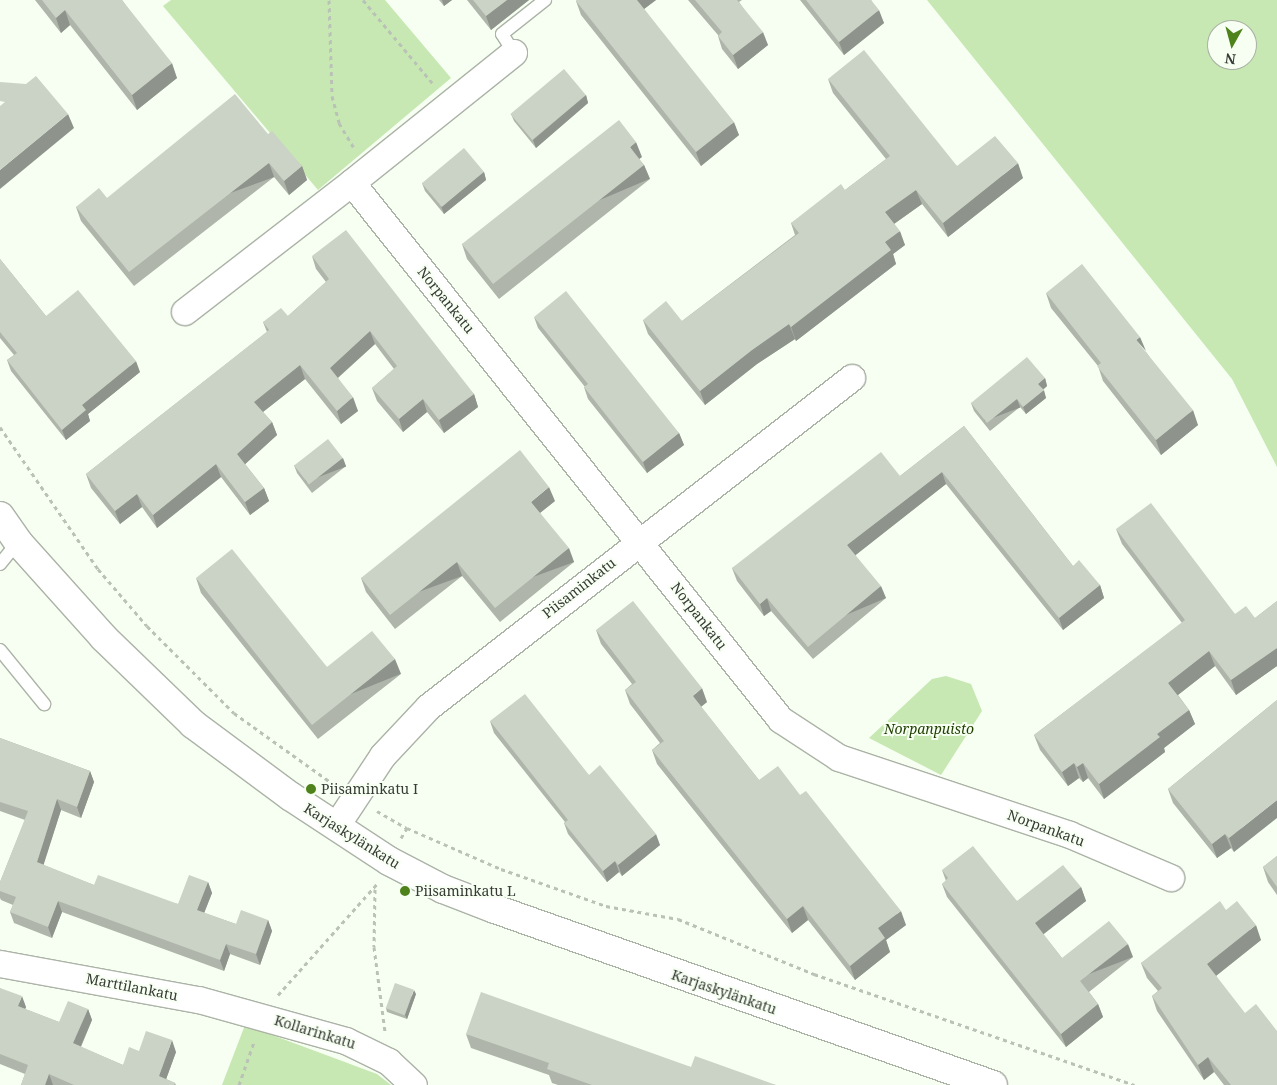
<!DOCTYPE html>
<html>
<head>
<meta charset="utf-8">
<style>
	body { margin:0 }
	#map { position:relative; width:1277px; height:1085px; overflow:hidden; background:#f6fff2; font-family:"Noto Serif",serif }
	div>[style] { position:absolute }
	.green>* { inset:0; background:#c7e8b2 }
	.path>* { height:3px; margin-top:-1.5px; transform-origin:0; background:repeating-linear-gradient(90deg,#bac1b7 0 4px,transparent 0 8px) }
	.roads { filter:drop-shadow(1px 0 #acb3a7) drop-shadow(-1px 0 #acb3a7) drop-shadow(0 1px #acb3a7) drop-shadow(0 -1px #acb3a7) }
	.lane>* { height:12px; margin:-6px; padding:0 6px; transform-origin:6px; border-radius:6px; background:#fff }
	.street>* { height:26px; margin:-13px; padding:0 13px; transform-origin:13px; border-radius:13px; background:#fff }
	.secondary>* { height:28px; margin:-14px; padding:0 14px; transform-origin:14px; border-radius:14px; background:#fff }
	.wall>* { inset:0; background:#afb5aa }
	.shaded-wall>* { inset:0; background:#8e938b; transform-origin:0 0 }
	.building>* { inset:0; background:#cbd2c6; transform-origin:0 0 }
	.dots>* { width:14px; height:14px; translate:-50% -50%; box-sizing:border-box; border:2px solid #f6fff2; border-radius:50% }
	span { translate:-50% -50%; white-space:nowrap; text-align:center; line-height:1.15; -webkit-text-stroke:4px #f6fff2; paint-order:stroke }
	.street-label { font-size:14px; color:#373a35 }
	.park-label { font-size:14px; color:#1f3e00; font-style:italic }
	.poi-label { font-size:14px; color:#373a35 }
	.left { translate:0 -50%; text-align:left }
	.north { position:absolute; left:1207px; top:20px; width:50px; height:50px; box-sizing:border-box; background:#f6fff2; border:1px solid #aab0a6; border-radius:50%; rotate:187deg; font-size:14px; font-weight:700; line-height:20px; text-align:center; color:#373a35 }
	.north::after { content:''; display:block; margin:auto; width:18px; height:22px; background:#4e831b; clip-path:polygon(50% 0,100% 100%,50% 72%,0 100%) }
</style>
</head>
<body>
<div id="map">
	<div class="green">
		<i style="clip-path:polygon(171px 0,385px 0,451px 78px,318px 190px,163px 6px)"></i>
		<i style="clip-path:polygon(evenodd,927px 0,1277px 0,1277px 467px,1232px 379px,927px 0,1217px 30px,1247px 30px,1247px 60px,1217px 60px,1217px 30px)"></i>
		<i style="clip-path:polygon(946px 676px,971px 684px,982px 711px,941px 775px,869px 738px,932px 679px)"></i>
		<i style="clip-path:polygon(245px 1025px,377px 1074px,391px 1085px,222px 1085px)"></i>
	</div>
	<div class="path">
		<i style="left:329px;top:0;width:96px;rotate:88.2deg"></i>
		<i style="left:332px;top:96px;width:28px;rotate:75deg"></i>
		<i style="left:339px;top:123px;width:29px;rotate:59deg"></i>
		<i style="left:363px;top:0;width:111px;rotate:50.1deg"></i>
		<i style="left:0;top:427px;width:173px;rotate:55.4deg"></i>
		<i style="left:98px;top:569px;width:75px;rotate:49.3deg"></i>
		<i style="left:147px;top:626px;width:123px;rotate:45deg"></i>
		<i style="left:234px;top:713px;width:122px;rotate:35.6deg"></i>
		<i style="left:377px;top:811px;width:34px;rotate:30deg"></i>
		<i style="left:407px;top:828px;width:103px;rotate:23.6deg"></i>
		<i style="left:501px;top:869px;width:111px;rotate:19.4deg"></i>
		<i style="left:606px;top:906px;width:73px;rotate:10.2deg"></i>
		<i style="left:678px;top:919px;width:147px;rotate:22deg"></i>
		<i style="left:814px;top:974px;width:339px;rotate:19.1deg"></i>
		<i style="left:401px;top:838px;width:12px;rotate:-59deg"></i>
		<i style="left:375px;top:889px;width:58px;rotate:91deg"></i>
		<i style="left:374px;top:947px;width:86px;rotate:82.6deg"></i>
		<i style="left:278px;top:995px;width:149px;rotate:-48.3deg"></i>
		<i style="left:239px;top:1085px;width:46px;rotate:-70.8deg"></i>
	</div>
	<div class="roads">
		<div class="lane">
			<i style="left:514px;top:53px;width:22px;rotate:-122deg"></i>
			<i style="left:502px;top:34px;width:55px;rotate:-38.3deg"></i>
			<i style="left:0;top:564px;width:28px;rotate:-51deg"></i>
			<i style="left:0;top:650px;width:70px;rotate:50.8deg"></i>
		</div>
		<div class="street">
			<i style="left:514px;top:53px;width:208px;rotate:141.3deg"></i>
			<i style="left:352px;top:183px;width:687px;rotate:51.38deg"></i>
			<i style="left:781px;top:720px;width:69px;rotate:33.2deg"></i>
			<i style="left:839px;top:758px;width:243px;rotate:18.4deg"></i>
			<i style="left:1070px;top:835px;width:110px;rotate:23.1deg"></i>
			<i style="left:185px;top:312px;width:211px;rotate:-37.7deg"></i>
			<i style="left:336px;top:827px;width:85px;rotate:-56.5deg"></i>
			<i style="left:383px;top:756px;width:67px;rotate:-46.8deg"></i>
			<i style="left:429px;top:707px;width:536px;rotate:-37.87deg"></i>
			<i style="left:0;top:964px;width:202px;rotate:10.3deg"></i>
			<i style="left:199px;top:1000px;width:153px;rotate:15.6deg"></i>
			<i style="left:346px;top:1041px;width:48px;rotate:26deg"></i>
			<i style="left:389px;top:1062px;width:34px;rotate:43deg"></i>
		</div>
		<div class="secondary">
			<i style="left:0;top:516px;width:32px;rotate:55deg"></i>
			<i style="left:18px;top:542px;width:129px;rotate:48.1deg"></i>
			<i style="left:104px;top:638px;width:124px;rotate:44deg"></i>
			<i style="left:193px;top:724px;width:121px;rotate:36.6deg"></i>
			<i style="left:290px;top:796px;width:118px;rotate:33.3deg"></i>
			<i style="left:389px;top:861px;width:61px;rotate:27.4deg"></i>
			<i style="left:443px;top:889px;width:56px;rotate:21deg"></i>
			<i style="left:495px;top:909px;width:528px;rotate:19.46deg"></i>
		</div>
	</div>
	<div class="wall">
		<i style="clip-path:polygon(35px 0,122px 0,177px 78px,137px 110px,70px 25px,61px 33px)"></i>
		<i style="clip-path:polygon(439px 0,452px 0,444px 6px)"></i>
		<i style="clip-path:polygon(467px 0,529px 0,491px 30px)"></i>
		<i style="clip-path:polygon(577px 0,656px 0,644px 9px,739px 135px,701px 166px,581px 15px,576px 1px)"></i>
		<i style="clip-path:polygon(688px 0,742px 0,739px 2px,768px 45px,738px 69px,722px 49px,718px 36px,718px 35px)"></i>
		<i style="clip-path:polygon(800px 0,871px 0,884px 23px,844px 55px)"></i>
		<i style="clip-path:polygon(828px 79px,957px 166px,1023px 178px,948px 237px,922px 204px,894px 224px,905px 245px,893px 254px,896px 264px,796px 341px,795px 339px,757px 364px,705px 405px,648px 334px,643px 320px,682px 321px,795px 235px,791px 223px,845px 190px,886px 159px,833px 93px)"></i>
		<i style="clip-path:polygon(586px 95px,588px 103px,536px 148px,514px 121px,511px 114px)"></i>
		<i style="clip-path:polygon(268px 134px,302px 166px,307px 180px,289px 195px,274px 177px,134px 286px,81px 221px,76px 207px,107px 198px)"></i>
		<i style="clip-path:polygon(642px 157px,639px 159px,644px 165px,650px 179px,499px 299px,467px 259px,462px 244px)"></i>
		<i style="clip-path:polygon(484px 172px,486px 180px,444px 214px,425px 191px,422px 183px)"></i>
		<i style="clip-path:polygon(312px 256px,474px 394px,478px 407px,444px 433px,427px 412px,403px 432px,377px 401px,372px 388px,394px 369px,375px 344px,338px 378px,358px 411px,341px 424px,305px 379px,263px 412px,272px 422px,277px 435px,245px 464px,264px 488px,269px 501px,250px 515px,221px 477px,157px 528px,142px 507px,120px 524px,91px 488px,86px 474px,267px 332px,263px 322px,288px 316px,326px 282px,316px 269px)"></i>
		<i style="clip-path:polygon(0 259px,46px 316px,140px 372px,88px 414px,90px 421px,66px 440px,11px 371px,7px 360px,14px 355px,0 338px)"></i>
		<i style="clip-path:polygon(1046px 293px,1146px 352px,1198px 425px,1161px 455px,1103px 381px,1098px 366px,1051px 308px)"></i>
		<i style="clip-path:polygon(534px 317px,679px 433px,684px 445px,647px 473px,588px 399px,584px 387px,585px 387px,538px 328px)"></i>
		<i style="clip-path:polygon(1045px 378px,1047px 386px,1043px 390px,1046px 398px,1026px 414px,1020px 407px,990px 431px,974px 411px,971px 403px)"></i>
		<i style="clip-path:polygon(964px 426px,1073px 566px,1100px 585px,1104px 598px,1063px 630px,946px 484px,855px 555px,886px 598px,813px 659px,771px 611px,764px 616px,737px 581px,732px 568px,900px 476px)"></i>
		<i style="clip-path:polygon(294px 465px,346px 466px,312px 493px,297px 473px)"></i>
		<i style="clip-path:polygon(555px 501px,540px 513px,574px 562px,500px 622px,462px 576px,395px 629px,366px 592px,361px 578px)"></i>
		<i style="clip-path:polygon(1116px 529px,1235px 614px,1255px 618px,1277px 601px,1277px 666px,1236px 695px,1215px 666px,1178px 695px,1189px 710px,1195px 724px,1164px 748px,1165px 752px,1104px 799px,1088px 778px,1083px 782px,1079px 778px,1068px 786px,1040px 750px,1034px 735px,1182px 623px,1122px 544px)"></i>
		<i style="clip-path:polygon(196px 578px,327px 667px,401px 674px,318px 739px,201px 593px)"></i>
		<i style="clip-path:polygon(596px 630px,707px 702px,701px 707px,759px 780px,800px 795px,906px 925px,886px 940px,890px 952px,855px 980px,808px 920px,792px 933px,657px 764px,652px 750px,660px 743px,630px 704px,625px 690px,632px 684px,601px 644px)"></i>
		<i style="clip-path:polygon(1277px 700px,1234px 852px,1231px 848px,1217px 858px,1173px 803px,1168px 789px)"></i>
		<i style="clip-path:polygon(490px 721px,589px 775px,660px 845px,622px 876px,619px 872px,607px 882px,568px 834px,564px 823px,565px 822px,494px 733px)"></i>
		<i style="clip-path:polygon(0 738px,90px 771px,94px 782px,81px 818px,61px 810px,43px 865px,94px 885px,178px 904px,208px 882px,212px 893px,204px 913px,236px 924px,268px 920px,272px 931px,260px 965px,230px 954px,224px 971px,62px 912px,52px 938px,14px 923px,10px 912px,13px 905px,1px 900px,0 898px,0 882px,25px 820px,0 811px)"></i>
		<i style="clip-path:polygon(1277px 856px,1277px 895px,1268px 882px,1263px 867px)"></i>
		<i style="clip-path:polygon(942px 870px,1017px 901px,1081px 887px,1086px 901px,1043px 934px,1062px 958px,1133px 957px,1089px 992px,1098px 1004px,1103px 1017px,1066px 1047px,947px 897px,942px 884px,946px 881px)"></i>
		<i style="clip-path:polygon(1226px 910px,1261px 940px,1216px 976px,1277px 1085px,1224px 1085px,1214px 1072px,1204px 1080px,1157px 1011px,1152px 996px,1158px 991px,1147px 978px,1141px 963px)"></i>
		<i style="clip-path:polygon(0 988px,26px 1007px,25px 1009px,59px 1022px,88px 1009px,92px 1020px,81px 1047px,123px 1065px,139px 1051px,176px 1052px,166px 1079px,175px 1083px,176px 1085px,21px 1085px,25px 1074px,0 1064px)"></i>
		<i style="clip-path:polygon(416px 994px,407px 1019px,387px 1012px,386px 1008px)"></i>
		<i style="clip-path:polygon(466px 1034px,691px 1067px,776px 1085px,558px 1085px,552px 1083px,549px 1075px,471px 1048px)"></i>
	</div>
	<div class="shaded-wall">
		<i style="clip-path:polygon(442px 0,452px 0,444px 6px)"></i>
		<i style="clip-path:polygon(507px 0,529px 0,491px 30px,486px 16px)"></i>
		<i style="clip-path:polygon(636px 0,656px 0,640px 12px)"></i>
		<i style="clip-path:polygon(65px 10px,70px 25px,61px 33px,56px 18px)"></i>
		<i style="clip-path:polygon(879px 10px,884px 23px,844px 55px,839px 42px)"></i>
		<i style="clip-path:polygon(763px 32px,768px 45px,738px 69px,733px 55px)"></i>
		<i style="clip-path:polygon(172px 63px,177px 78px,137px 110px,132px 95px)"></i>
		<i style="clip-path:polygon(586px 95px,588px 103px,536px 148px,533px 140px)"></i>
		<i style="clip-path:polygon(68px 114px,74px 128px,0 189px,0 170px)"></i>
		<i style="clip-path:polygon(734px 122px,739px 135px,701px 166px,696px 152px)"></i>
		<i style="clip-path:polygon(636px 142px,642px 157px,635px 162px,630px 147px)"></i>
		<i style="left:269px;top:163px;width:15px;height:177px;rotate:70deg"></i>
		<i style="clip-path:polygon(1018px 163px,1023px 178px,948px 237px,943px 223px)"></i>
		<i style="left:644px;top:165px;width:15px;height:192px;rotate:67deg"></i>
		<i style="clip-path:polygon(302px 166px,307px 180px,289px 195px,284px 181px)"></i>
		<i style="clip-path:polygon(484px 172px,486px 180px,444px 214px,441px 206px)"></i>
		<i style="clip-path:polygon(916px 190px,922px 204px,891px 226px,885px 212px)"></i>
		<i style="clip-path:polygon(900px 231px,905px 245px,893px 254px,896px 264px,796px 341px,791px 327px,885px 242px)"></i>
		<i style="clip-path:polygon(789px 324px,795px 339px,757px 364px,705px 405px,700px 391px,752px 350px)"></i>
		<i style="clip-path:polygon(370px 331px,375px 344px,334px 381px,330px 368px)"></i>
		<i style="clip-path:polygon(1140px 337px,1146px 351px,1136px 340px)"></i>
		<i style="clip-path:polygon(136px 361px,140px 372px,88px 414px,90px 421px,66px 440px,62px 430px,82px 405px)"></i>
		<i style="clip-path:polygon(300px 365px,305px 379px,259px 415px,254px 402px)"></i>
		<i style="clip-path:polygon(1045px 378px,1047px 386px,1041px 391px,1038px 384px)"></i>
		<i style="clip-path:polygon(1044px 390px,1046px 398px,1026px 414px,1023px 407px)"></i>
		<i style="clip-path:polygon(474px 394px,478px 407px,444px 433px,439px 420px)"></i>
		<i style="clip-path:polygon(353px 397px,358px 411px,341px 424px,337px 411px)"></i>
		<i style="clip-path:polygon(423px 399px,427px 412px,403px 432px,399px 419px)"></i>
		<i style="left:1017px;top:399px;width:9px;height:38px;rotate:69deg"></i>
		<i style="clip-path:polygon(1193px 410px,1198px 425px,1161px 455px,1156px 440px)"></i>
		<i style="clip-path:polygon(272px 422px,277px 435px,242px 467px,237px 454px)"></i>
		<i style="clip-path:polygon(679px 433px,684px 445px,647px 473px,643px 462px)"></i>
		<i style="left:343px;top:458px;width:9px;height:43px;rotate:69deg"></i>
		<i style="clip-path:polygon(216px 464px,221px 477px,157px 528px,153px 515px)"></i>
		<i style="clip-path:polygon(942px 472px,946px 484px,852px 558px,847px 545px)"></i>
		<i style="clip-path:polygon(549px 487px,555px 501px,536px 516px,531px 502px)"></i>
		<i style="clip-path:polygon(264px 488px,269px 501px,250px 515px,245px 502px)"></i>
		<i style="clip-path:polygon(137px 494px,142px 507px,120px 524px,115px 511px)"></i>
		<i style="left:569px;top:548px;width:15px;height:95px;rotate:70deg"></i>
		<i style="left:457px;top:562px;width:15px;height:85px;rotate:70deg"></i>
		<i style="clip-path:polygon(1100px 585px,1104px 598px,1063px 630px,1059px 618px)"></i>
		<i style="left:881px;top:586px;width:13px;height:95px;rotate:67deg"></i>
		<i style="clip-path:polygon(767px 598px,771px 611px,764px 616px,760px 604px)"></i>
		<i style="clip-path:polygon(1277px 648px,1277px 666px,1236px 695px,1231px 680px)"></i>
		<i style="clip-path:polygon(1209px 651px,1215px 666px,1174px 698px,1168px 683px)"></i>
		<i style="left:395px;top:659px;width:16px;height:106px;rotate:68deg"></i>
		<i style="clip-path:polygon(702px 688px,707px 702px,698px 709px,693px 696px)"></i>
		<i style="clip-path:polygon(1189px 710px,1195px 724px,1164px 748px,1165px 752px,1104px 799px,1099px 784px,1157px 734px)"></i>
		<i style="clip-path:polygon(1074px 763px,1079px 778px,1068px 786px,1062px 772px)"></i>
		<i style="clip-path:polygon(1083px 763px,1088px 778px,1083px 782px,1077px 767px)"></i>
		<i style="clip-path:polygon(90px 771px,94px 782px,81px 818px,77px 807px)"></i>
		<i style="clip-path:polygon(57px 799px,61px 810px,41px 873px,37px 862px)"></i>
		<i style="clip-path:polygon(1277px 800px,1277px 818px,1234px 852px,1229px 838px)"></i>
		<i style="clip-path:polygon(656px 834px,660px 845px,622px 876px,618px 865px)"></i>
		<i style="clip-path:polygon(1225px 834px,1231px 848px,1217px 858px,1212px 844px)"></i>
		<i style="clip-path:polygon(615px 861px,619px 872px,607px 882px,603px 871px)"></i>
		<i style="clip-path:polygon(208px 882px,212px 893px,201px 921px,197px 910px)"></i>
		<i style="clip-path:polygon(1081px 887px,1086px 901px,1040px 937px,1035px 923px)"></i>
		<i style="clip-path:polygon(58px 901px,62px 912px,52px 938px,48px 927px)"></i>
		<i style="clip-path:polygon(803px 906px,808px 920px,792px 933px,787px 919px)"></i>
		<i style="clip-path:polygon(901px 911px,906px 925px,886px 940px,890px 952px,855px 980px,850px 966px,878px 928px)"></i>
		<i style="clip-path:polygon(268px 920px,272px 931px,260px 965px,256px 954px)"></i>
		<i style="clip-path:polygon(1256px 925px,1261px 940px,1212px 979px,1207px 964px)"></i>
		<i style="clip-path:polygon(226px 944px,230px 954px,224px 971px,220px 960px)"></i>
		<i style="left:1128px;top:944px;width:14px;height:61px;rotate:69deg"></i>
		<i style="clip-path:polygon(414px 990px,416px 994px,407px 1019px,405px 1015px)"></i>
		<i style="clip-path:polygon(22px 996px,26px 1007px,22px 1017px,18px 1006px)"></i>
		<i style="clip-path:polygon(1098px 1004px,1103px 1017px,1066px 1047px,1061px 1034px)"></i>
		<i style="clip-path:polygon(88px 1009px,92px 1020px,77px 1055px,73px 1043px)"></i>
		<i style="clip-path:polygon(172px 1040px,176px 1052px,164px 1085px,159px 1076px)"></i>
		<i style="clip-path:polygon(1208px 1057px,1214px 1072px,1204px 1080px,1198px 1065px)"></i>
		<i style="clip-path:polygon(49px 1074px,53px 1085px,45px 1085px)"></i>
	</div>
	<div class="building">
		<i style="clip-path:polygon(42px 0,122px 0,172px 63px,132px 95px,65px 10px,56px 18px)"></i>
		<i style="clip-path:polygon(473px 0,507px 0,486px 16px)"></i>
		<i style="clip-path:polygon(577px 0,637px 0,734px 122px,696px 152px,576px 1px)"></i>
		<i style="clip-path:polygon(695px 0,737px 0,763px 32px,733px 55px,718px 36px,722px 32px)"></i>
		<i style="clip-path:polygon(806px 0,871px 0,879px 10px,839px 42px)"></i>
		<i style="clip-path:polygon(864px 50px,957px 166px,995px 136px,1018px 163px,943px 223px,916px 190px,885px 212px,900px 231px,885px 242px,891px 250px,791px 327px,789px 324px,752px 350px,700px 391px,643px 320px,666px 301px,682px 321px,799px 233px,791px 223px,841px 184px,845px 190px,890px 156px,828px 79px)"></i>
		<i style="left:564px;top:69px;width:34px;height:70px;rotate:50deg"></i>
		<i style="clip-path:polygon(36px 76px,68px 114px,0 170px,0 106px,5px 102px,0 101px,0 82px,26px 84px)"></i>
		<i style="clip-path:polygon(235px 94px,268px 134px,272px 131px,302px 166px,284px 181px,269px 163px,129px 272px,76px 207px,99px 188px,107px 198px)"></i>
		<i style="clip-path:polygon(619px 120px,636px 142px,630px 147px,644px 165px,493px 284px,462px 244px)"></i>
		<i style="left:464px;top:148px;width:31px;height:55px;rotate:50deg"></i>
		<i style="clip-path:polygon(346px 230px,474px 394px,439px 420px,423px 399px,399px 419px,372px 388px,397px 366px,370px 331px,330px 368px,353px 397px,337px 411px,300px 365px,254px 402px,272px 422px,237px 454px,264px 488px,245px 502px,216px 464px,153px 515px,137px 494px,115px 511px,86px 474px,269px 330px,263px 322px,281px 308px,288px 316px,329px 279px,312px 256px)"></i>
		<i style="clip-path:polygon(0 259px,46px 316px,78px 290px,136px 361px,82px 405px,86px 410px,62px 430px,7px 360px,17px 353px,0 332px)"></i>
		<i style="clip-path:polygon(1082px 264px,1140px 337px,1136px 340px,1193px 410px,1156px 440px,1097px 366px,1101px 363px,1046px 293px)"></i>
		<i style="clip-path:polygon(566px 291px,679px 433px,643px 462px,584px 387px,588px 384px,534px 317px)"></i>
		<i style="clip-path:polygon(1027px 357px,1045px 378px,1038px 384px,1044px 390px,1023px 407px,1017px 399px,987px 423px,971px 403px)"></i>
		<i style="clip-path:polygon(964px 426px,1073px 566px,1079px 560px,1100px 585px,1059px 618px,942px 472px,847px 545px,881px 586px,808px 647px,767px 598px,760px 604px,732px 568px,881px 452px,900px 476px)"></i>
		<i style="left:328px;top:439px;width:24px;height:43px;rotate:52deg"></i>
		<i style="clip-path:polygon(520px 450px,549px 487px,531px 502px,569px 548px,495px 608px,457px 562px,390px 615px,361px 578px)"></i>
		<i style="clip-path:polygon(1151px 503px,1235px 614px,1246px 606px,1255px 618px,1277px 601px,1277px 648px,1231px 680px,1209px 651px,1168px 683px,1189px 710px,1157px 734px,1160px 737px,1099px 784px,1083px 763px,1077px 767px,1074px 763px,1062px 772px,1034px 735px,1185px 620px,1116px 529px)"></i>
		<i style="clip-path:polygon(232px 549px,327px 667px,372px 631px,395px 659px,312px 725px,196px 578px)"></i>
		<i style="clip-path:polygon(633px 601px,702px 688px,693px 696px,759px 780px,778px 766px,800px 795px,806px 791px,901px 911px,878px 928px,885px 938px,850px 966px,803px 906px,787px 919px,652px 750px,664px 741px,625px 690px,636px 682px,596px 630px)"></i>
		<i style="clip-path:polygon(525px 694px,589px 775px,600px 765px,656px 834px,618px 865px,615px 861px,603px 871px,564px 823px,568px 820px,490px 721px)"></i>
		<i style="clip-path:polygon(1277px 700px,1277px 800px,1229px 838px,1225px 834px,1212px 844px,1168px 789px)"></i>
		<i style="clip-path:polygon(0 738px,90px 771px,77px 807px,57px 799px,37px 862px,94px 885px,98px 875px,178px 904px,189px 875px,208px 882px,197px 910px,236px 924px,241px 910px,268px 920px,256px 954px,226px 944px,220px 960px,58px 901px,48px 927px,10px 912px,16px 897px,0 891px,0 882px,28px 811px,0 802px)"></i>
		<i style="clip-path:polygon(973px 846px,1017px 901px,1063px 865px,1081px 887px,1035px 923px,1062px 958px,1109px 921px,1128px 944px,1080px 981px,1098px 1004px,1061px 1034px,942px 884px,948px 878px,942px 870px)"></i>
		<i style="clip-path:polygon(1277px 856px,1277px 887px,1263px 867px)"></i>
		<i style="clip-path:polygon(1220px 901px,1226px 910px,1237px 901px,1256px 925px,1207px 964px,1245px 1013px,1256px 1004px,1277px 1031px,1277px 1085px,1231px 1085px,1208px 1057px,1198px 1065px,1152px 996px,1162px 988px,1141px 963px)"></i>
		<i style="left:395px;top:983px;width:20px;height:27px;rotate:20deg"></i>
		<i style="clip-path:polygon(0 988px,22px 996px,18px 1006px,59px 1022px,68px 1001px,88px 1009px,73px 1043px,123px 1065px,129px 1047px,139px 1051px,146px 1031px,172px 1040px,159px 1076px,175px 1083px,174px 1085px,74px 1085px,49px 1074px,45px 1085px,21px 1085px,28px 1065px,0 1054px)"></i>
		<i style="clip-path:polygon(481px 992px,691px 1067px,695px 1056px,776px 1085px,592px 1085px,547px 1069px,549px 1063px,466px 1034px)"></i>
	</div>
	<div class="dots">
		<i style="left:311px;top:789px;background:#4e831b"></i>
		<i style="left:405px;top:891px;background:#4e831b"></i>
	</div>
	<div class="street-label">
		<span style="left:446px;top:300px;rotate:51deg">Norpankatu</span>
		<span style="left:579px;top:588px;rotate:-38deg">Piisaminkatu</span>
		<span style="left:699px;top:616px;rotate:52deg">Norpankatu</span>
		<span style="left:1046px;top:828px;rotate:20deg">Norpankatu</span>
		<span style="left:352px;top:836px;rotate:32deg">Karjaskylänkatu</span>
		<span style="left:132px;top:987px;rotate:11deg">Marttilankatu</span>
		<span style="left:724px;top:992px;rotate:19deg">Karjaskylänkatu</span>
		<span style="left:315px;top:1032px;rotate:17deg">Kollarinkatu</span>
	</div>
	<div class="park-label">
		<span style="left:929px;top:729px">Norpanpuisto</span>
	</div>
	<div class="poi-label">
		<span class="left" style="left:321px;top:789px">Piisaminkatu I</span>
		<span class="left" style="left:415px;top:891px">Piisaminkatu L</span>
	</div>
	<div class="north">N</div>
</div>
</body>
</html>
